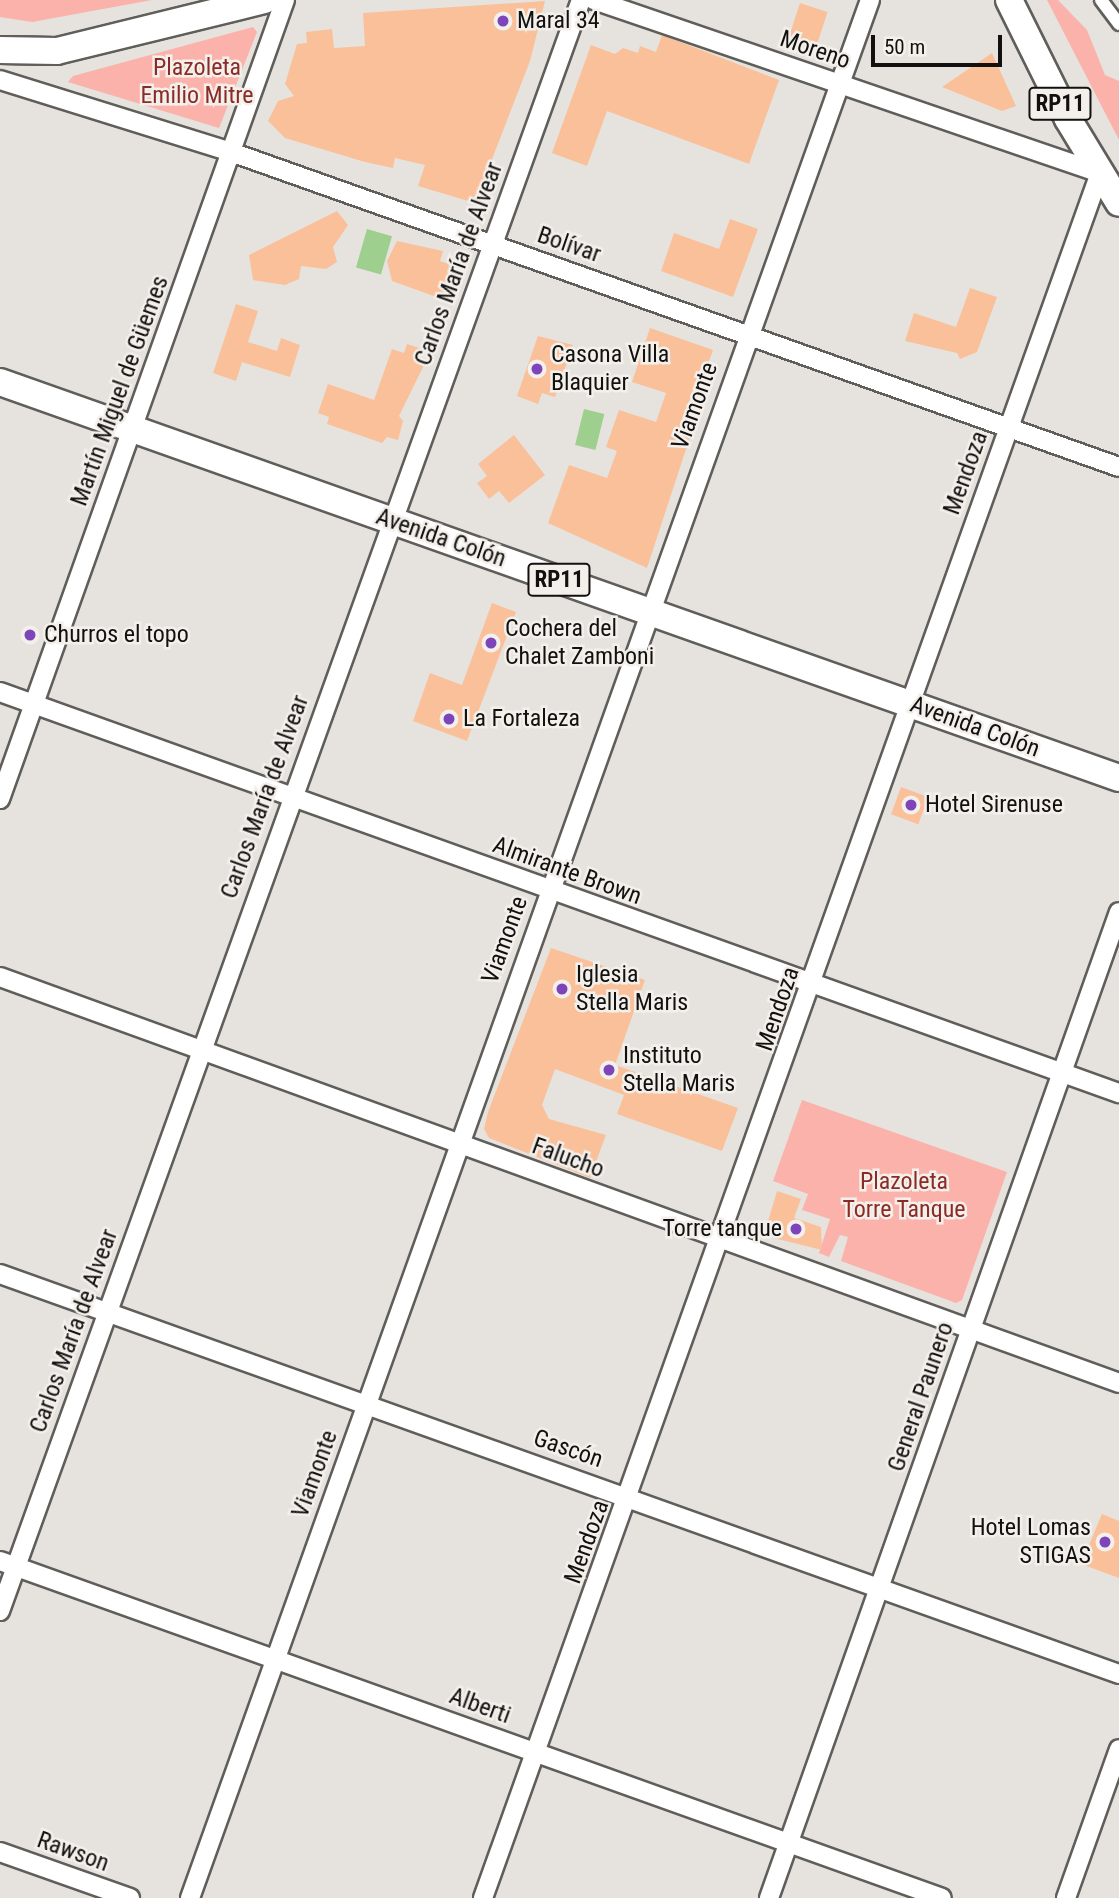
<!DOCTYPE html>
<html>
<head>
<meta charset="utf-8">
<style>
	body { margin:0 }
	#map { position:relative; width:1119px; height:1898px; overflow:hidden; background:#e6e3de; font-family:"Roboto Condensed",sans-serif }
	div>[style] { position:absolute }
	.green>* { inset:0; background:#fab2aa }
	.water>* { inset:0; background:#9ecf8e; transform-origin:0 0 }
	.building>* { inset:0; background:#f9c09a; transform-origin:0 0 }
	.roads { filter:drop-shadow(2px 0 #605e5a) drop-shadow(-2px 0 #605e5a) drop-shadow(0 2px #605e5a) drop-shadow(0 -2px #605e5a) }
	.pedestrian>* { height:12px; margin:-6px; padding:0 6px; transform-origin:6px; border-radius:6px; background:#fff }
	.minor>* { height:18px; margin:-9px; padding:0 9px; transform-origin:9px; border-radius:9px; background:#fff }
	.primary>* { height:26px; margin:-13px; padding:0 13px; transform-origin:13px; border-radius:13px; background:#fff }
	.dots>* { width:19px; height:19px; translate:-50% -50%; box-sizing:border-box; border:4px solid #f3f0ec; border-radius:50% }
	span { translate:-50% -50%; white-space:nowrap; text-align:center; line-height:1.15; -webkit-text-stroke:5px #f3f0ec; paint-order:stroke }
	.shield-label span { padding:2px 5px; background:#f3f0ec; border:2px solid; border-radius:5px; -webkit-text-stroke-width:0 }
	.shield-label { font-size:23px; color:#12110f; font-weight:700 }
	.poi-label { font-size:24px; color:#12110f }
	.left { translate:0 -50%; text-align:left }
	.right { translate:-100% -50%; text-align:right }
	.street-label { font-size:24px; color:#12110f }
	.park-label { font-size:24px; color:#8c2b26 }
	.scale { position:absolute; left:871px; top:35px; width:131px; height:32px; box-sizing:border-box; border:4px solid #12110f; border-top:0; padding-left:9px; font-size:21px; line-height:24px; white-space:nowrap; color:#12110f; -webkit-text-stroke:5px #f3f0ec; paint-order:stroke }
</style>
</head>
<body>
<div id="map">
	<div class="green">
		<i style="clip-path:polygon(0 0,152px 0,32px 22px,0 17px)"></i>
		<i style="clip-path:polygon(1047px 0,1058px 0,1087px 30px,1105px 75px,1119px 81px,1119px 140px)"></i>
		<i style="clip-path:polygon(253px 27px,257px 32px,219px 128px,68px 82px,73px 76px)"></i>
		<i style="clip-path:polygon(802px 1100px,1007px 1172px,962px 1300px,956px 1303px,841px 1261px,848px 1237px,840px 1235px,829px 1257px,819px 1253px,830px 1219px,802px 1210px,808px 1194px,773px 1181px)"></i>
	</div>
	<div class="water">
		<i style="left:367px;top:229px;width:26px;height:40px;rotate:16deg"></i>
		<i style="left:584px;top:409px;width:21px;height:37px;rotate:14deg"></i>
	</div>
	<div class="building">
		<i style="clip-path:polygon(545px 1px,530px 61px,475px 203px,418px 186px,425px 165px,395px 158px,393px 168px,365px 162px,285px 138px,268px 121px,278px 101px,294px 96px,285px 84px,297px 44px,307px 43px,306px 32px,332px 29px,334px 48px,365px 46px,363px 13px)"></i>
		<i style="left:800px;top:3px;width:29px;height:34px;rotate:18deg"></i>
		<i style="clip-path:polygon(662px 35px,779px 80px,749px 164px,607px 111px,587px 166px,552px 153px,591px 45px,615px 54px,623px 48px,638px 53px,640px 46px,656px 52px)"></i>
		<i style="clip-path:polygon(992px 53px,1016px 106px,1002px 111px,942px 87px)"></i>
		<i style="clip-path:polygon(337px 211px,348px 225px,333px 247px,337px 262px,326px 269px,301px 266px,299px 279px,285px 285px,253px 280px,249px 255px)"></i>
		<i style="clip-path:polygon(730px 219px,758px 229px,733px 297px,661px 271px,674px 233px,719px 249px)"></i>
		<i style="clip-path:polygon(397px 241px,443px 251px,440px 261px,454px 266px,442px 299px,392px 281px,387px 261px)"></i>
		<i style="clip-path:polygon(970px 288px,997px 297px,977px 352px,960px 359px,957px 353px,905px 341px,914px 313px,956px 327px)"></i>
		<i style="clip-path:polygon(236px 304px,258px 311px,248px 342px,277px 351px,281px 338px,300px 345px,290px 377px,242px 362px,236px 381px,213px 373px)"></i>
		<i style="clip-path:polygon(650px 328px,713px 350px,708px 364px,703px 362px,679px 430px,691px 434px,647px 568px,548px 523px,569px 465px,607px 478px,617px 451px,606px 447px,619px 410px,656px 422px,666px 393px,632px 382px)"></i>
		<i style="clip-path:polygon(538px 336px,573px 345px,555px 397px,542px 393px,538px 404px,517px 396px)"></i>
		<i style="clip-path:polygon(407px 344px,422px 349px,419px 359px,426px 361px,399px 416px,403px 421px,398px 440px,387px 437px,382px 443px,327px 424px,329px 417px,318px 413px,328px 384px,374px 400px,392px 349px,404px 353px)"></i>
		<i style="clip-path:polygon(514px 435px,545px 475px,509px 503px,499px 491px,489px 499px,477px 483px,487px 476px,478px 464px)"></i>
		<i style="clip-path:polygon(492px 603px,516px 612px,467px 741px,413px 721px,430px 673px,462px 685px)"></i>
		<i style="left:901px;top:787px;width:29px;height:29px;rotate:20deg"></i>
		<i style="clip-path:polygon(551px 948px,645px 980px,615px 1065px,738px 1108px,722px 1151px,617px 1114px,624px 1095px,555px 1069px,542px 1105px,549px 1119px,606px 1135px,590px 1178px,489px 1138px,484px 1129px,488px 1112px)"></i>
		<i style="clip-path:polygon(777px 1191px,801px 1199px,794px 1218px,821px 1227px,822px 1250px,770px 1237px,766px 1228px)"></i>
		<i style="clip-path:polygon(1102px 1514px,1119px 1521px,1119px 1578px,1081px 1564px)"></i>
	</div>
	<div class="roads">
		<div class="pedestrian">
			<i style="left:1101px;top:0;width:30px;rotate:53deg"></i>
		</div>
		<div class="minor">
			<i style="left:0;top:80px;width:242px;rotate:17.3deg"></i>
			<i style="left:231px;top:152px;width:942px;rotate:19.53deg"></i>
			<i style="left:0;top:692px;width:1189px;rotate:19.72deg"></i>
			<i style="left:0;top:799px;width:848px;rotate:-70.37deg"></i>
			<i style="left:0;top:977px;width:1190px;rotate:19.94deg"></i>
			<i style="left:0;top:1274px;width:1188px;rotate:19.67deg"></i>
			<i style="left:0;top:1561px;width:1000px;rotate:19.68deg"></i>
			<i style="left:0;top:1611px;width:1713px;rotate:-70.17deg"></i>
			<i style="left:0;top:1852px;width:138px;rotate:19.5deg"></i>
			<i style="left:190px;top:1898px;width:2016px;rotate:-70.29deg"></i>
			<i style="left:483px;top:1898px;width:1832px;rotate:-70.32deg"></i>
			<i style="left:1100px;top:173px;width:535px;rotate:-161.12deg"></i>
			<i style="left:769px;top:1898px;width:1046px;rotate:-70.46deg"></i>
			<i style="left:1066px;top:1898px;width:158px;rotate:-70.4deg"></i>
		</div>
		<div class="primary">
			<i style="left:1009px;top:0;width:133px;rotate:63.6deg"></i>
			<i style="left:1068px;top:119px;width:98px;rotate:58.7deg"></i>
			<i style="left:0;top:50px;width:57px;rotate:1deg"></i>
			<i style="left:57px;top:51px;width:213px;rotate:-13.8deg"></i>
			<i style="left:0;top:382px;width:1187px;rotate:19.49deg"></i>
		</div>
	</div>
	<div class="dots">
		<i style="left:503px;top:21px;background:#7e45bb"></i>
		<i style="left:537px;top:369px;background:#7e45bb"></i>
		<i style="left:30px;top:635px;background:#7e45bb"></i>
		<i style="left:491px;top:643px;background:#7e45bb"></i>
		<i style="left:449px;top:719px;background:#7e45bb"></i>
		<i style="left:911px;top:805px;background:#7e45bb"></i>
		<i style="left:562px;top:989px;background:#7e45bb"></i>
		<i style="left:609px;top:1070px;background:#7e45bb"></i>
		<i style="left:796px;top:1229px;background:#7e45bb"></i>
		<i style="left:1105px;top:1542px;background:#7e45bb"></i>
	</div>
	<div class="shield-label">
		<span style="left:1060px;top:104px">RP11</span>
		<span style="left:559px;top:580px">RP11</span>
	</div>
	<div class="poi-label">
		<span class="left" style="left:517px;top:21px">Maral 34</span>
		<span class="left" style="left:551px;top:369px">Casona Villa<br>Blaquier</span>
		<span class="left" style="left:505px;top:643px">Cochera del<br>Chalet Zamboni</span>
		<span class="left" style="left:44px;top:635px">Churros el topo</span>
		<span class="left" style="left:463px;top:719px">La Fortaleza</span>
		<span class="left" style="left:925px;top:805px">Hotel Sirenuse</span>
		<span class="left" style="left:576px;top:989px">Iglesia<br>Stella Maris</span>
		<span class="left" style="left:623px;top:1070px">Instituto<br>Stella Maris</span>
		<span class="right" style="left:782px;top:1229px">Torre tanque</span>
		<span class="right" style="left:1091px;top:1542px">Hotel Lomas<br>STIGAS</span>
	</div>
	<div class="street-label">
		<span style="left:815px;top:50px;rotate:19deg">Moreno</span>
		<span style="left:569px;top:245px;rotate:19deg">Bolívar</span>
		<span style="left:459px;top:264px;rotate:-70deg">Carlos María de Alvear</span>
		<span style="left:120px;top:391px;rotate:-70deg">Martín Miguel de Güemes</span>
		<span style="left:695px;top:406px;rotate:-70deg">Viamonte</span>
		<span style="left:966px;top:473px;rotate:-70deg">Mendoza</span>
		<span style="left:441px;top:538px;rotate:19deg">Avenida Colón</span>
		<span style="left:975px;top:727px;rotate:20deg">Avenida Colón</span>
		<span style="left:265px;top:797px;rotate:-70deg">Carlos María de Alvear</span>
		<span style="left:567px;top:871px;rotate:20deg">Almirante Brown</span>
		<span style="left:505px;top:940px;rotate:-70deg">Viamonte</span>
		<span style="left:778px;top:1009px;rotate:-71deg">Mendoza</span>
		<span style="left:568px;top:1158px;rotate:20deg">Falucho</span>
		<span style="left:74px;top:1331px;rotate:-70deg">Carlos María de Alvear</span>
		<span style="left:921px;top:1397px;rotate:-71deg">General Paunero</span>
		<span style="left:568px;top:1449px;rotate:19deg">Gascón</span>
		<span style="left:315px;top:1474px;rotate:-70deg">Viamonte</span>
		<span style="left:587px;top:1542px;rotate:-70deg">Mendoza</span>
		<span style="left:480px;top:1706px;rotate:20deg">Alberti</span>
		<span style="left:73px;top:1852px;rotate:20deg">Rawson</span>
	</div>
	<div class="park-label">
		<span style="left:197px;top:82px">Plazoleta<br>Emilio Mitre</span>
		<span style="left:904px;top:1196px">Plazoleta<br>Torre Tanque</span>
	</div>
	<div class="scale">50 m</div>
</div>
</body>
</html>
